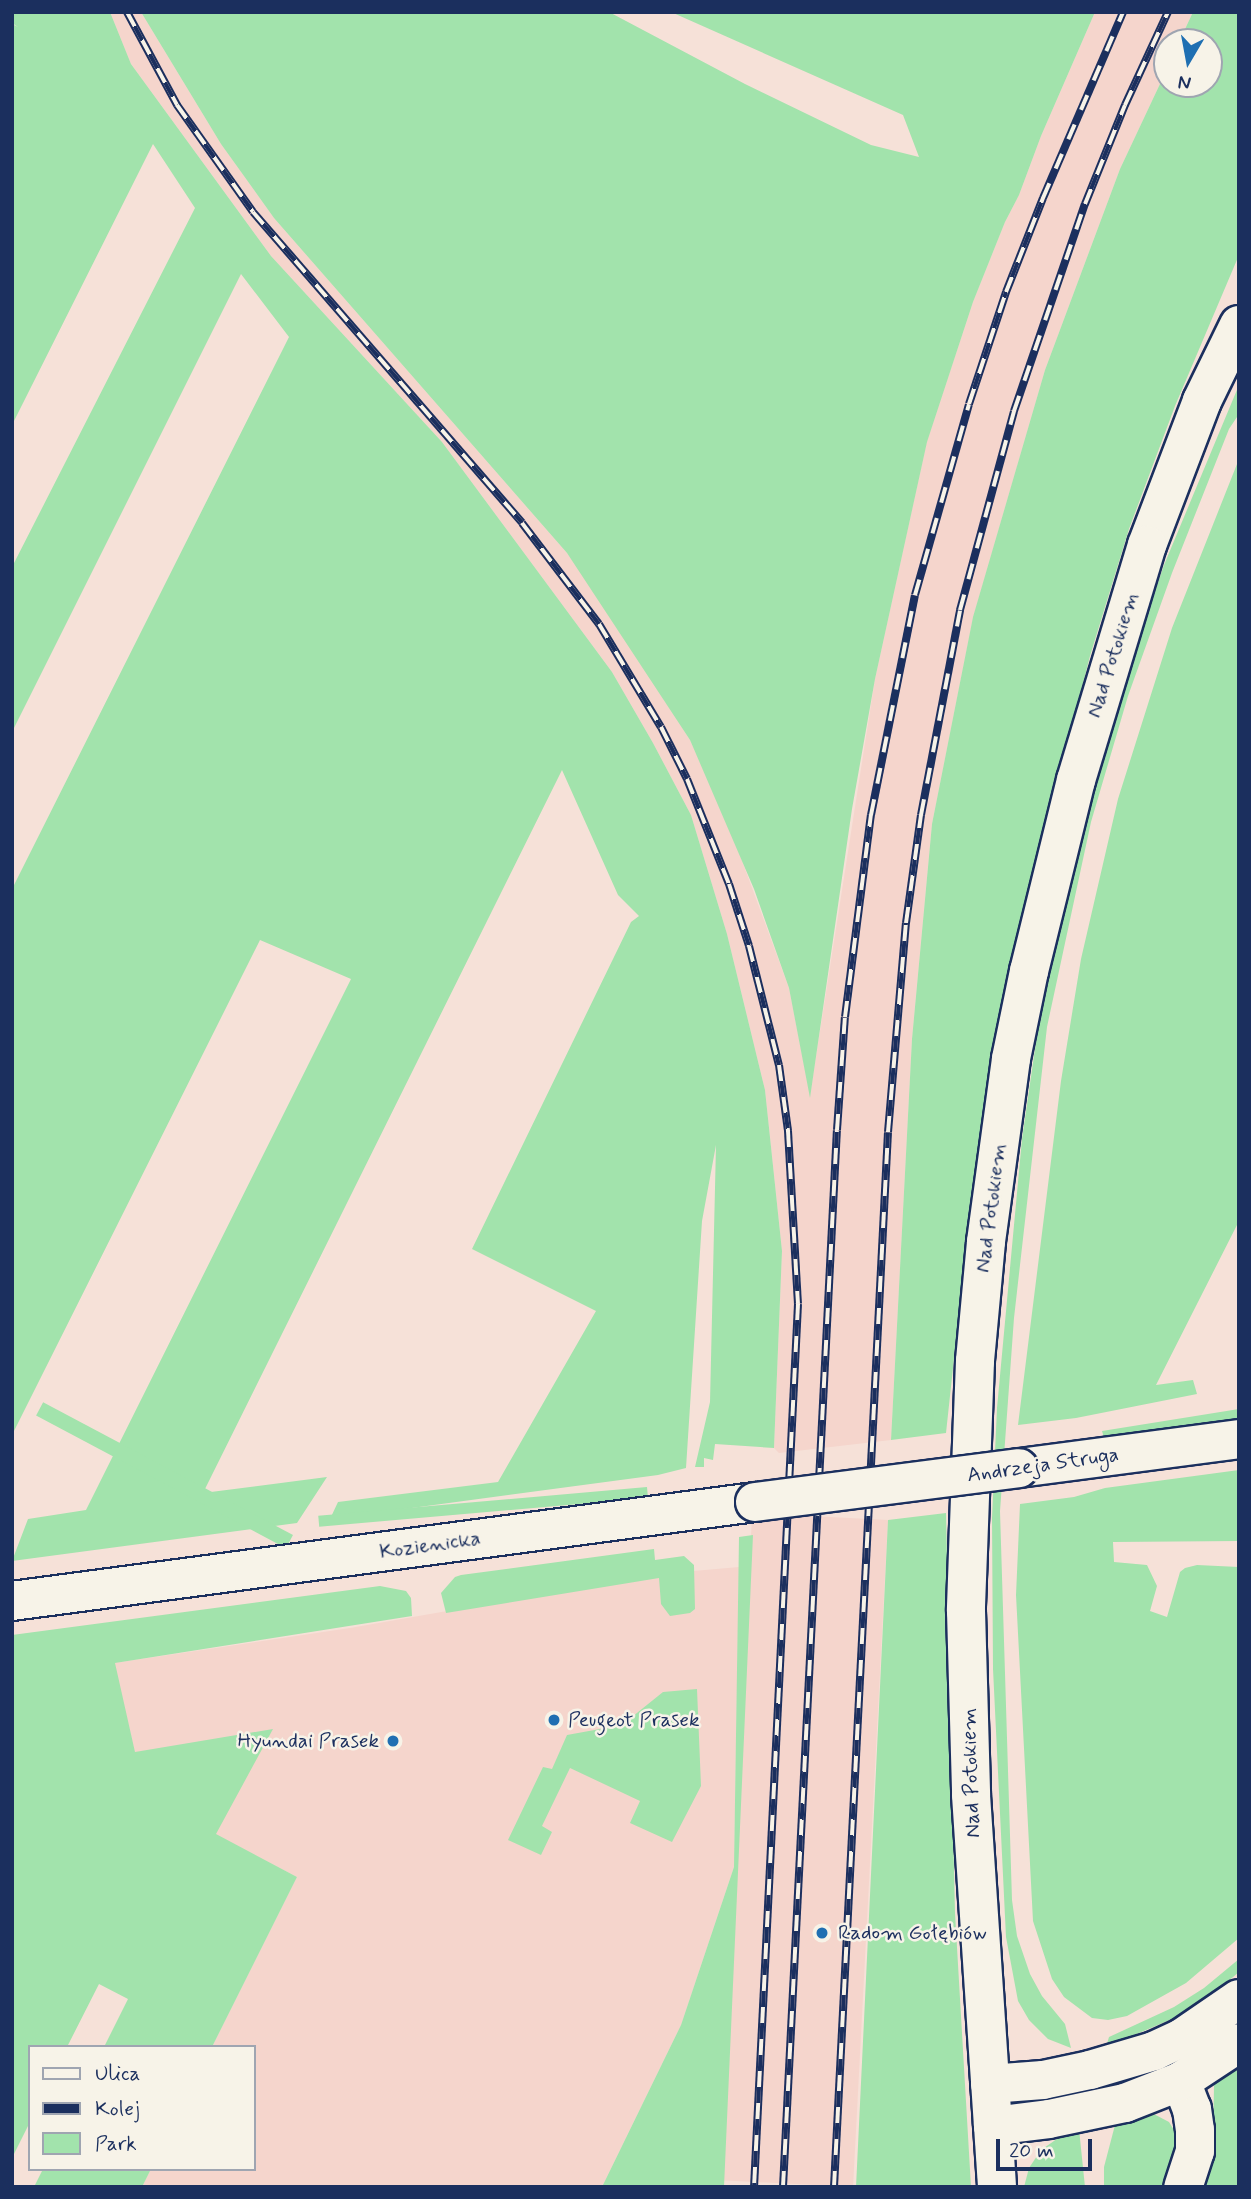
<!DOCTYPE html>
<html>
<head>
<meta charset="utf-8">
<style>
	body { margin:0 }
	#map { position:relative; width:1251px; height:2199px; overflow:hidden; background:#f6e1d8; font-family:Mynerve,sans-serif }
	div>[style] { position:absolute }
	.built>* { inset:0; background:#f5d5cc; transform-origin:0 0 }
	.green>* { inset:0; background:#a2e3ac; transform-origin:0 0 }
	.roads { filter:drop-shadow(2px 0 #1b2f5e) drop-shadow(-2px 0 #1b2f5e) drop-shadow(0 2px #1b2f5e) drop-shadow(0 -2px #1b2f5e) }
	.minor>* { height:38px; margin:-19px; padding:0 19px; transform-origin:19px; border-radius:19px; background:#f7f3e8 }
	.major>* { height:38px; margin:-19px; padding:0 19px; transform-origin:19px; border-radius:19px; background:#f7f3e8 }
	.rail>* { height:8px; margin-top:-4px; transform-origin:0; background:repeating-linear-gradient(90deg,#f7f3e8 0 16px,#1b2f5e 0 32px); box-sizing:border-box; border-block:2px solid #1b2f5e }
	.bridges { filter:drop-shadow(2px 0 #1b2f5e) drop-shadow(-2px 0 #1b2f5e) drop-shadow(0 2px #1b2f5e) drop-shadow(0 -2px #1b2f5e) }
	.major-bridge>* { height:38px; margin:-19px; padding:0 19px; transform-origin:19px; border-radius:19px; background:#f7f3e8 }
	.dots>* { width:19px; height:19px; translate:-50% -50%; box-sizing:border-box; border:4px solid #f7f3e8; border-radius:50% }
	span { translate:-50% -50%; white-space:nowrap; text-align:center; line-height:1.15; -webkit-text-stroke:5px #f7f3e8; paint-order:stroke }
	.street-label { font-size:21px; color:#1b2f5e }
	.poi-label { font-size:21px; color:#1b2f5e }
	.left { translate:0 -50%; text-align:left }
	.right { translate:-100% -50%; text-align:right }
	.frame { position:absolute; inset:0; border:14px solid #1b2f5e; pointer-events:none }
	.legend { position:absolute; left:28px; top:2045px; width:228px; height:126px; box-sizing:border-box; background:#f7f3e8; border:2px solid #9fa5b1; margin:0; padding:9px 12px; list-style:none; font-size:21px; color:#1b2f5e }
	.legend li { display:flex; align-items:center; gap:14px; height:35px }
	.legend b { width:35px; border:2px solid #9fa5b1 }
	.north { position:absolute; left:1153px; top:28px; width:70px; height:70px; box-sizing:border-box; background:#f7f3e8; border:2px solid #9fa5b1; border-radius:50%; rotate:190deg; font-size:19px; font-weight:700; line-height:28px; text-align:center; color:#1b2f5e }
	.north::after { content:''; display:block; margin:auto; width:24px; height:32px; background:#1f6fb2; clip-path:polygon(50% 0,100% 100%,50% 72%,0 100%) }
	.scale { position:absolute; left:996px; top:2139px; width:96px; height:32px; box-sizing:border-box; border:4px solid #1b2f5e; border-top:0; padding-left:9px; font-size:21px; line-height:24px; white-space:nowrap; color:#1b2f5e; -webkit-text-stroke:5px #f7f3e8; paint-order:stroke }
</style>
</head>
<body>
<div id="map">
	<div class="built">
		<i style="clip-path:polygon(110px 12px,141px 12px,221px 144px,274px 218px,567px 553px,589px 583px,690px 740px,734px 839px,789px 988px,810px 1095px,875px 679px,927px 441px,973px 302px,1005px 222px,1019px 195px,1041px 136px,1095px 12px,1193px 12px,1179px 42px,1167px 42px,1167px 69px,1120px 169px,1045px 370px,973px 618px,932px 824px,912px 1039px,891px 1440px,779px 1453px,774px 1448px,782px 1251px,765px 1090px,727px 934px,691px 815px,653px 743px,612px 672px,442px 442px,271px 256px,131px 64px)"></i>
		<i style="left:888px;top:1520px;width:668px;height:136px;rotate:93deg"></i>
		<i style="clip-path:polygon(739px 1567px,734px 1867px,681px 2025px,602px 2187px,142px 2187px,151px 2169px,254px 2169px,254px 2047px,212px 2047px,297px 1877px,216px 1835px,135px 1753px,114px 1663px,350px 1628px,659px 1574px)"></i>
	</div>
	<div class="green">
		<i style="clip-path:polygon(12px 12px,110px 12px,131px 64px,271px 256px,442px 442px,612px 672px,653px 743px,691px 815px,727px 934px,765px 1090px,782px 1251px,774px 1448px,715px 1444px,713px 1460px,704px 1458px,704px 1467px,695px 1467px,710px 1402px,716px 1145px,702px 1221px,686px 1468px,658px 1475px,330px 1519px,338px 1502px,498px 1482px,596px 1311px,472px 1249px,631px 922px,639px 916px,618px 895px,562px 770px,203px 1493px,327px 1477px,297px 1523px,12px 1561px,28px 1519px,86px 1510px,351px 979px,260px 940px,12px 1435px,12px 889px,289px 337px,241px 274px,12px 732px,12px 567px,195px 208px,153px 144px,12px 425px,12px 24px,18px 27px,12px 23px)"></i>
		<i style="clip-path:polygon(141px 12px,609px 12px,745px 84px,871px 145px,919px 157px,903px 115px,671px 12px,1095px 12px,1041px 136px,1019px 195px,1005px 222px,973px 302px,927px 442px,875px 679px,852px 809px,810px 1098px,789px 988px,754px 889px,690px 740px,567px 553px,274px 218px,221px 144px)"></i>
		<i style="clip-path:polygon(1193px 12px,1239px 12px,1239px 255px,1175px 406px,1129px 529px,1090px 656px,1060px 774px,1001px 1027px,971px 1201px,946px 1433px,891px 1440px,912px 1039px,932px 824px,973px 617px,1045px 370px,1120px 169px,1167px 69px,1167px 84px,1209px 84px,1209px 42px,1179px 42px)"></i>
		<i style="clip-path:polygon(1239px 385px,1239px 414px,1229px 429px,1172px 573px,1128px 696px,1091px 822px,1047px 1027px,1014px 1318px,1000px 1511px,1012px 1900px,1017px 1936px,1030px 1974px,1042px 1996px,1065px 2024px,1071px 2048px,1048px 2039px,1029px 2020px,1018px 2001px,1006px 1937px,993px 1669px,992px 1518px,997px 1408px,1022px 1139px,1036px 1042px,1063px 907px,1089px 798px,1127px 672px,1164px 565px)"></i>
		<i style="clip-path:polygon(1239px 459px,1239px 1221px,1156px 1385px,1193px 1380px,1197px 1394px,1076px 1418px,1018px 1425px,1061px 1081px,1081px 959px,1118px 799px,1172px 628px)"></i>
		<i style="clip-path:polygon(1239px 1409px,1239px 1420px,1104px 1438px,1102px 1431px)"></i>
		<i style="clip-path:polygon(1239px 1470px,1239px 1541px,1113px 1542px,1114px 1562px,1147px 1565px,1157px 1586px,1150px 1611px,1167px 1617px,1180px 1572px,1185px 1568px,1197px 1565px,1239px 1567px,1239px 1938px,1186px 1983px,1152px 2002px,1127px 2016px,1108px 2020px,1092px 2018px,1064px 1997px,1052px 1979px,1033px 1921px,1016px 1595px,1020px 1504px,1074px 1497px,1105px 1488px)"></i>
		<i style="left:647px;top:1487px;width:11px;height:330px;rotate:85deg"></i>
		<i style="clip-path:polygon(946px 1513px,955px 1913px,971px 2187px,856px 2187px,888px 1520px)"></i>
		<i style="left:293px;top:1535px;width:15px;height:283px;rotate:118deg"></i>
		<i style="clip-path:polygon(753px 1535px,724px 2187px,602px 2187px,681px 2025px,734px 1867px,739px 1537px)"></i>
		<i style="clip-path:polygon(654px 1549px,655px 1560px,684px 1556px,694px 1565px,695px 1609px,690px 1613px,670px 1616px,661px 1604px,659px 1578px,446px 1613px,441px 1593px,455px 1577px,461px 1575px)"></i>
		<i style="clip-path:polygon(380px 1586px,406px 1591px,411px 1598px,412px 1616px,115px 1663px,135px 1752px,273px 1729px,216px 1834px,297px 1877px,212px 2047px,104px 2047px,128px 1999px,99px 1984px,67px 2047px,30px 2047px,30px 2122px,12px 2158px,12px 1635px)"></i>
		<i style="clip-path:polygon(697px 1689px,701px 1786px,672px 1842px,630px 1823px,640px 1801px,570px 1768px,542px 1826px,552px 1832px,541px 1855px,508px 1840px,543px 1767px,552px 1769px,567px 1735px,622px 1725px,663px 1692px)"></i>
		<i style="clip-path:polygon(1239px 1959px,1239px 1972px,1214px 1993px,1179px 2016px,1106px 2047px,1109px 2037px,1174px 2007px,1204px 1988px)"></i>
		<i style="clip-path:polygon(1239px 2058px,1239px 2187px,1201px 2187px,1213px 2139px,1214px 2086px,1216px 2079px)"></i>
		<i style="clip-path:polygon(1150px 2112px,1169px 2122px,1177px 2135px,1175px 2162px,1164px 2187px,1104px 2187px,1104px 2167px,1115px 2125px)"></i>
		<i style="clip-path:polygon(1079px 2129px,1085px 2187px,1024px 2187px,1029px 2168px,1041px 2150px,1064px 2134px)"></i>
		<i style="clip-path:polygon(43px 2169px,151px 2169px,142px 2187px,34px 2187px)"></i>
	</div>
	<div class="roads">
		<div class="minor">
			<i style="left:1181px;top:2081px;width:30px;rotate:69deg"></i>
			<i style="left:1192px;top:2109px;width:21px;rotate:82deg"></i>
			<i style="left:1195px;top:2130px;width:21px;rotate:90deg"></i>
			<i style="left:1195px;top:2151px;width:38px;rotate:108deg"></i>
			<i style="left:993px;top:2126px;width:61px;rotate:86.2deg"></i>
		</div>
		<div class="major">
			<i style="left:1239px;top:325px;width:85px;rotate:116deg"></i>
			<i style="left:1202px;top:401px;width:154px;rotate:110.9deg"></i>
			<i style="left:1147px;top:545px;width:245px;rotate:106.8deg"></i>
			<i style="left:1076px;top:780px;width:197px;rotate:103.8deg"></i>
			<i style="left:1029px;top:971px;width:90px;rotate:101.6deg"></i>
			<i style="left:1011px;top:1059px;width:185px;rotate:97.8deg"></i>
			<i style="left:986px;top:1242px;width:120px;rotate:95.3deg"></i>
			<i style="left:975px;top:1361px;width:250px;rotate:92.1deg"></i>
			<i style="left:966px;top:1611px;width:184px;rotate:88.4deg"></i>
			<i style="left:971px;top:1795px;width:332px;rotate:86.2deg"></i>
			<i style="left:993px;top:2126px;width:56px;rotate:-7.1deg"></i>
			<i style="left:1049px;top:2119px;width:78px;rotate:-11.9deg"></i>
			<i style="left:1125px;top:2103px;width:60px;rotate:-21.4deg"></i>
			<i style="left:1181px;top:2081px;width:69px;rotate:-33.2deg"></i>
			<i style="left:1019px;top:1468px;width:222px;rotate:-7.5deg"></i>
			<i style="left:12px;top:1601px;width:750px;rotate:-7.59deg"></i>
			<i style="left:990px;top:2084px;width:53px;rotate:-4.3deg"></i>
			<i style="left:1043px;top:2080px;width:48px;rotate:-12deg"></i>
			<i style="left:1090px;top:2070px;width:67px;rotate:-16.5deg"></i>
			<i style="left:1154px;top:2051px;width:31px;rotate:-25deg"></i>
			<i style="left:1182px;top:2038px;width:69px;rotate:-34.4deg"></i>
		</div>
	</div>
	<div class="rail">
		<i style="left:127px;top:12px;width:106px;rotate:61.7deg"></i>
		<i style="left:177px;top:105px;width:131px;rotate:54.6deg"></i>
		<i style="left:253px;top:212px;width:411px;rotate:49.1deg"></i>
		<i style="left:522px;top:523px;width:127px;rotate:52.7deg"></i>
		<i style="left:599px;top:624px;width:120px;rotate:59deg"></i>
		<i style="left:661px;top:727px;width:58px;rotate:63.4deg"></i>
		<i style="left:687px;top:779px;width:113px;rotate:68.2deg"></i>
		<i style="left:729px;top:884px;width:65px;rotate:72.1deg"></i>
		<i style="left:749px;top:946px;width:123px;rotate:75.9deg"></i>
		<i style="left:779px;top:1065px;width:67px;rotate:82.2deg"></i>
		<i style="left:788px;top:1131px;width:173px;rotate:86.7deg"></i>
		<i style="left:798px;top:1304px;width:884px;rotate:92.85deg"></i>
		<i style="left:783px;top:2187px;width:1058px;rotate:-87.08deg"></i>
		<i style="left:837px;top:1130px;width:113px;rotate:-86deg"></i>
		<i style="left:845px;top:1017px;width:204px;rotate:-82.7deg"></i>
		<i style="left:871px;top:815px;width:224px;rotate:-78.7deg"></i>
		<i style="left:915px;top:595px;width:198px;rotate:-74.2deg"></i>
		<i style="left:969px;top:404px;width:118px;rotate:-71.7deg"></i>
		<i style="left:1006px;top:292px;width:101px;rotate:-68.5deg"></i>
		<i style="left:1043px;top:198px;width:202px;rotate:-66.7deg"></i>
		<i style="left:834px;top:2187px;width:1056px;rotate:-87.07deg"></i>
		<i style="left:888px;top:1132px;width:210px;rotate:-85.1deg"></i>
		<i style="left:906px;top:923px;width:109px;rotate:-82.1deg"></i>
		<i style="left:921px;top:815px;width:209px;rotate:-79.2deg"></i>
		<i style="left:960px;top:610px;width:206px;rotate:-74.8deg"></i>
		<i style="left:1014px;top:411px;width:219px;rotate:-71.1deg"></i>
		<i style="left:1085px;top:204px;width:107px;rotate:-68deg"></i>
		<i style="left:1125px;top:105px;width:102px;rotate:-65.2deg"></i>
	</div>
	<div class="bridges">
		<div class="major-bridge">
			<i style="left:755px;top:1502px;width:266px;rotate:-7.3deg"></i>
		</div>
	</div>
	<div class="dots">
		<i style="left:554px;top:1720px;background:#1f6fb2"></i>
		<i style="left:393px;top:1741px;background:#1f6fb2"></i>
		<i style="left:822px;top:1933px;background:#1f6fb2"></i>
	</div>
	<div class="street-label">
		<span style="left:1113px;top:655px;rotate:-73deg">Nad Potokiem</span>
		<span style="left:991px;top:1208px;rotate:-83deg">Nad Potokiem</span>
		<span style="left:1043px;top:1465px;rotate:-8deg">Andrzeja Struga</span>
		<span style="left:430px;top:1545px;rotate:-8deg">Kozienicka</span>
		<span style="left:971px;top:1773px;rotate:-92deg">Nad Potokiem</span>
	</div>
	<div class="poi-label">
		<span class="left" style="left:568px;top:1720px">Peugeot Prasek</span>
		<span class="right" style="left:379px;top:1741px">Hyundai Prasek</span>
		<span class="left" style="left:838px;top:1933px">Radom Gołębiów</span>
	</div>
	<div class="frame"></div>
	<ul class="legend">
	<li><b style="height:9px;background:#f7f3e8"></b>Ulica</li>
	<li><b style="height:9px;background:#1b2f5e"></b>Kolej</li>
	<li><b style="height:19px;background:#a2e3ac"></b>Park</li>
	</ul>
	<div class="north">N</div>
	<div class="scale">20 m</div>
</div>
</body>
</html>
